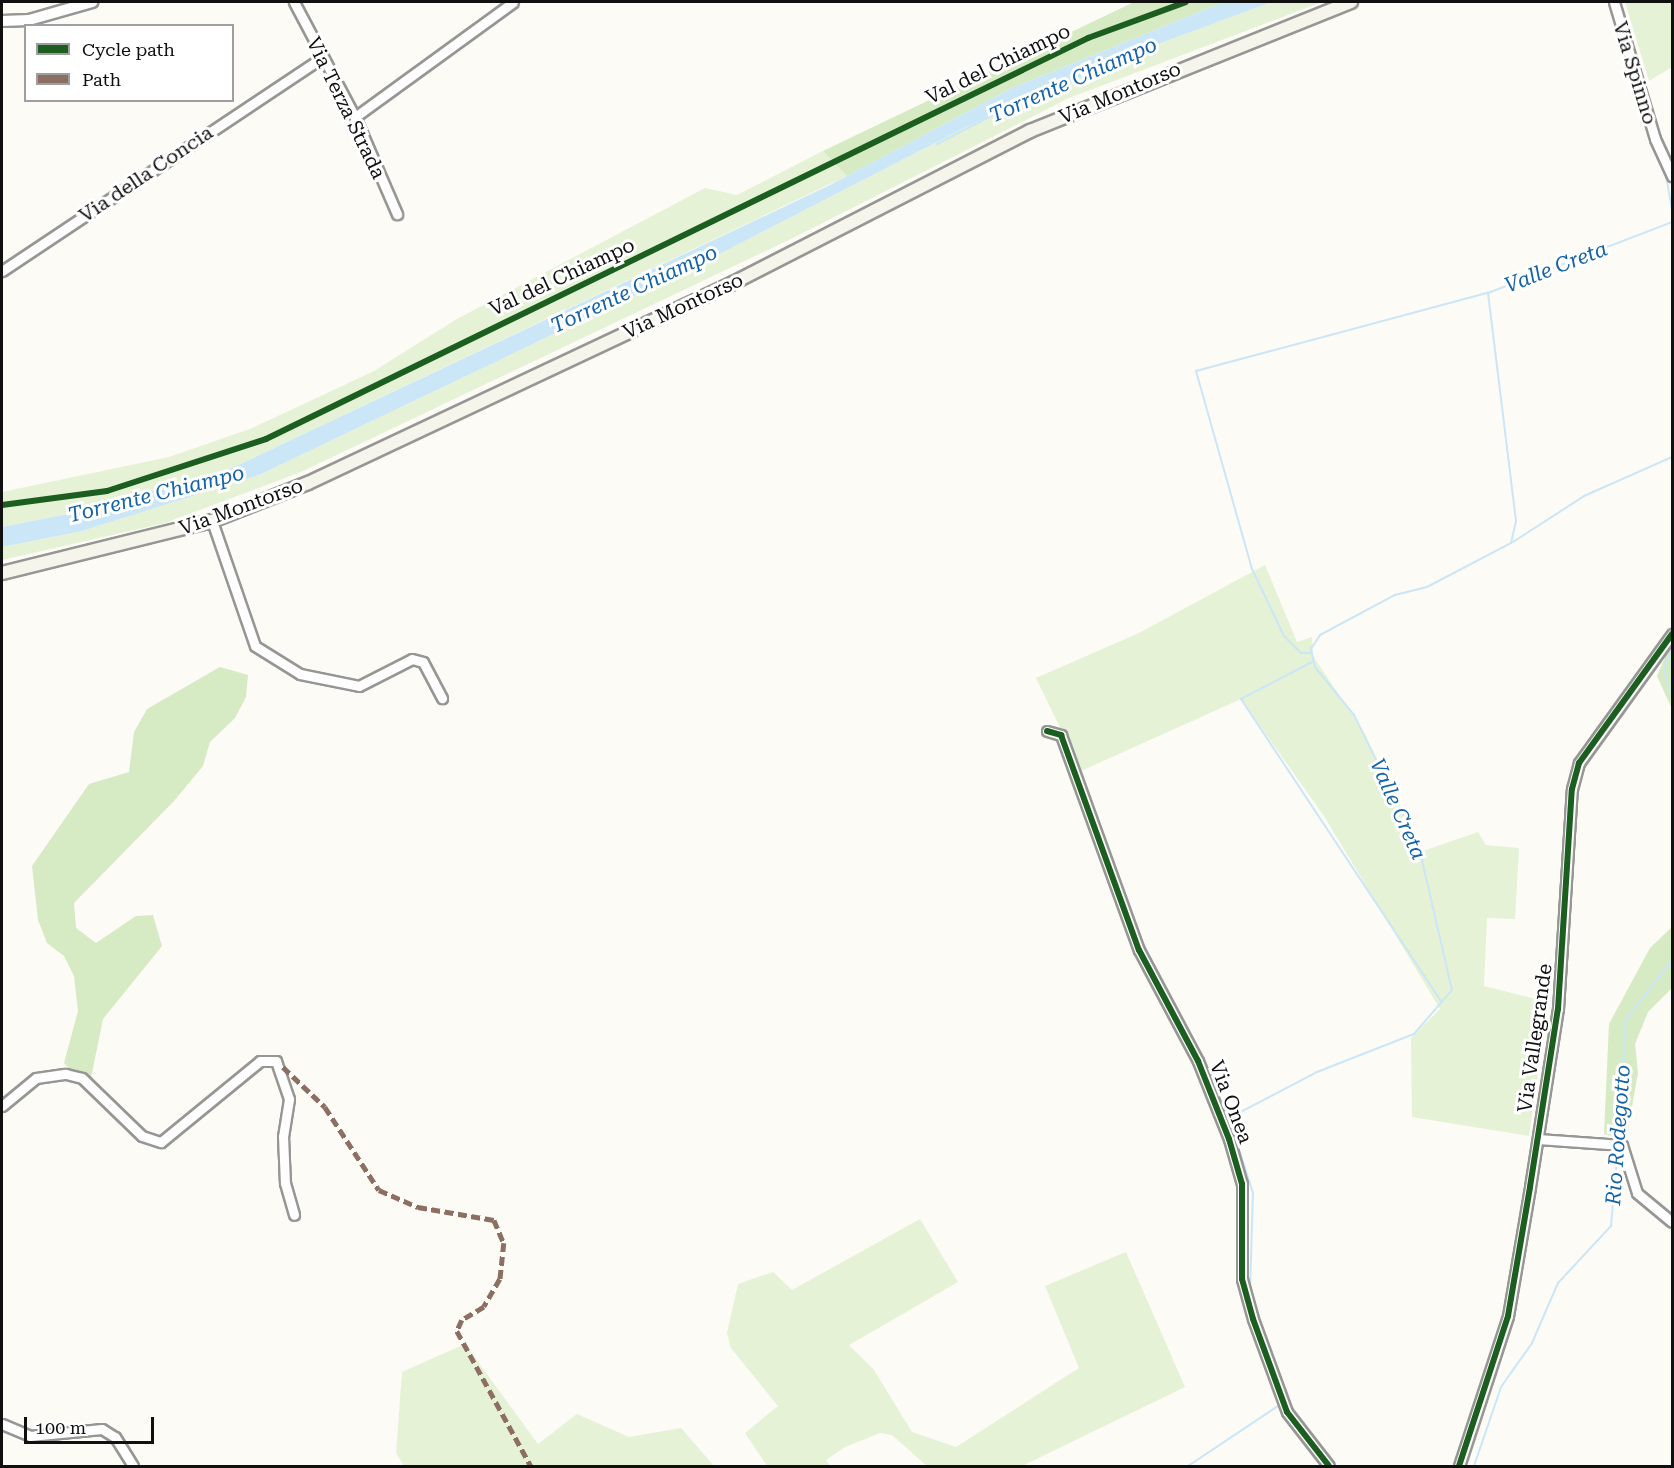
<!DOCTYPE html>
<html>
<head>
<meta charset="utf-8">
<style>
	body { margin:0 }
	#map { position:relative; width:1674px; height:1468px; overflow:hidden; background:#fcfbf6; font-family:"Roboto Serif",serif }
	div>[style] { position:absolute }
	.green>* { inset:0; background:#e5f2d6 }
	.forest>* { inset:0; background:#d6eac3 }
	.water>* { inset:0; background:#cbe6f7 }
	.stream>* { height:2px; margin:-1px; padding:0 1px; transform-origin:1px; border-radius:1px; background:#cbe6f7 }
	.roads { filter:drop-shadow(2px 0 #969694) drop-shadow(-2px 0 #969694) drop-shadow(0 2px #969694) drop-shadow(0 -2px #969694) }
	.minor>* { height:9px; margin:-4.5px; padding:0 4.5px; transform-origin:4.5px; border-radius:4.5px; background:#fffefe }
	.tertiary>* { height:10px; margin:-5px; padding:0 5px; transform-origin:5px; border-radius:5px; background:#fffefe }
	.secondary>* { height:12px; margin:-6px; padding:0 6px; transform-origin:6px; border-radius:6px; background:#f6f5eb }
	.quiet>* { height:4.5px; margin-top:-2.25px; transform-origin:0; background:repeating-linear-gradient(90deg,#8d6e63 0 9px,transparent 0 13.5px) }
	.cycleway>* { height:6px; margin:-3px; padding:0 3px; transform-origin:3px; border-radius:3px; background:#1b5e20 }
	span { translate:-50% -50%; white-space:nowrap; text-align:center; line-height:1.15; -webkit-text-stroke:6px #fff; paint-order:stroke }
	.street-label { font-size:20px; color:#101010 }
	.water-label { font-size:21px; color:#1463a7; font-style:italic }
	.frame { position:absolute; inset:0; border:3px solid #101010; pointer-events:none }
	.legend { position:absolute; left:24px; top:24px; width:210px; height:78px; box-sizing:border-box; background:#fff; border:2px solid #9f9f9f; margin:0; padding:8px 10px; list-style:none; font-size:18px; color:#101010 }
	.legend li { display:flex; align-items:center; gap:12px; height:30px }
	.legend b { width:30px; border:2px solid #9f9f9f }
	.scale { position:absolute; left:24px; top:1417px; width:130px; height:27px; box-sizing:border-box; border:3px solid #101010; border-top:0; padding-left:8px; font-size:18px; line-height:21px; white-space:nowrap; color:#101010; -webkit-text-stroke:4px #fff; paint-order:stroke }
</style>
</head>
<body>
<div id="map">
	<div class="green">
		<i style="clip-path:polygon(1272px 2px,1322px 2px,1069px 98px,797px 236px,301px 472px,165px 523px,2px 560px,2px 547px,82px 531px,259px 475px,700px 264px,972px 124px,1150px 47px)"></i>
		<i style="clip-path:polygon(1625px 2px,1672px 2px,1672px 67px,1649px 81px)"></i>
		<i style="clip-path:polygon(823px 151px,847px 176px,232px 468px,73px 513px,2px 527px,2px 492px,169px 457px,250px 429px,374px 371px,457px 319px,705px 188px,737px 195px)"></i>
		<i style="clip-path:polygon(1265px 565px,1297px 642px,1312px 637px,1313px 656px,1365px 734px,1420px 852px,1478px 832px,1486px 845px,1519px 848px,1515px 919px,1487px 918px,1484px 986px,1548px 1002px,1529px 1136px,1412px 1117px,1411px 1038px,1440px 1009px,1324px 816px,1241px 699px,1081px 771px,1036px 678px,1139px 633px)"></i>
		<i style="clip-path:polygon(920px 1219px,958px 1282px,849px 1345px,874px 1370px,912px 1432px,956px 1447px,1079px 1368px,1045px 1286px,1126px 1252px,1185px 1387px,1022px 1466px,927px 1466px,892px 1435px,880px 1433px,845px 1447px,826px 1460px,830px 1466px,767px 1466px,745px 1433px,778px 1406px,731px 1348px,727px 1333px,738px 1284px,773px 1272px,792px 1290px)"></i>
		<i style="clip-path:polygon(465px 1344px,538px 1444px,577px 1414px,629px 1437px,681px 1428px,714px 1466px,404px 1466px,396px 1453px,402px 1372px)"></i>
	</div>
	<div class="forest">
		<i style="clip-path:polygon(1134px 2px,1224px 2px,1012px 88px,847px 176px,823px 151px)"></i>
		<i style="clip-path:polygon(1672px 641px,1672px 709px,1657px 676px)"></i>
		<i style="clip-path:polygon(220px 667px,248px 675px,246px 697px,235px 718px,210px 742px,203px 766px,174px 801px,74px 903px,76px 928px,96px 943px,136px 916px,153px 915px,162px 946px,103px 1019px,91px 1078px,74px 1073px,64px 1063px,78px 1011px,74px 976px,64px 956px,47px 943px,38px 920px,32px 866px,89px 784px,129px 772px,134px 732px,147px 709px)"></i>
		<i style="clip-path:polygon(1672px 927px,1672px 988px,1648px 1012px,1635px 1044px,1638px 1073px,1626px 1140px,1604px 1134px,1609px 1024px,1650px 948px)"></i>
	</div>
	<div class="water">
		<i style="clip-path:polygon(1224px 2px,1272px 2px,1150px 47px,972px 124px,700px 264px,259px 475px,82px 531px,2px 547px,2px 527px,73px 513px,232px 468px,830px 185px,1012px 88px)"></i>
	</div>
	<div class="stream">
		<i style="left:937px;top:144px;width:63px;rotate:-27.4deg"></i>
		<i style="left:1665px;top:170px;width:39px;rotate:80deg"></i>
		<i style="left:1513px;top:542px;width:85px;rotate:-32.9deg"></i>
		<i style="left:1584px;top:496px;width:96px;rotate:-23.9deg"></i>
		<i style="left:1672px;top:646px;width:26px;rotate:108deg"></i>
		<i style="left:1664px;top:671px;width:26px;rotate:72deg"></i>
		<i style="left:1311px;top:653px;width:10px;rotate:180deg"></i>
		<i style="left:1301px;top:653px;width:24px;rotate:-135deg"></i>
		<i style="left:1284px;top:636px;width:74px;rotate:-115.5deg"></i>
		<i style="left:1252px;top:569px;width:206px;rotate:-105.8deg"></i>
		<i style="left:1196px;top:371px;width:302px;rotate:-15deg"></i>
		<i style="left:1488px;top:293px;width:197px;rotate:-21.1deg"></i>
		<i style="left:1312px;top:662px;width:80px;rotate:152.5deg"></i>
		<i style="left:1241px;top:699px;width:364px;rotate:56.5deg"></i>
		<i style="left:1618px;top:1142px;width:123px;rotate:-86.3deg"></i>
		<i style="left:1626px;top:1019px;width:74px;rotate:-51.6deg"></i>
		<i style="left:1250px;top:1292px;width:99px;rotate:-88.3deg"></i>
		<i style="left:1253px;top:1193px;width:79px;rotate:-107.7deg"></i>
		<i style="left:1229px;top:1118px;width:99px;rotate:-27.6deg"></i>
		<i style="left:1317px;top:1072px;width:104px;rotate:-21.4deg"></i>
		<i style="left:1414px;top:1034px;width:58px;rotate:-49.2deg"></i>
		<i style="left:1452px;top:990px;width:147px;rotate:-103deg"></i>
		<i style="left:1419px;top:847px;width:147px;rotate:-116.2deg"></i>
		<i style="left:1354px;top:715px;width:62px;rotate:-129.1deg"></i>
		<i style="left:1315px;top:667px;width:18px;rotate:-103deg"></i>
		<i style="left:1311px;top:649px;width:17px;rotate:-57deg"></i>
		<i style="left:1320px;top:635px;width:85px;rotate:-28.1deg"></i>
		<i style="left:1395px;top:595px;width:33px;rotate:-14deg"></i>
		<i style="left:1427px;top:587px;width:95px;rotate:-27.6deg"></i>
		<i style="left:1511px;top:543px;width:23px;rotate:-77deg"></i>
		<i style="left:1516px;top:521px;width:230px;rotate:-97deg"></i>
		<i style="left:1188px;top:1466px;width:112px;rotate:-33.7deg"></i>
		<i style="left:1474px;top:1466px;width:83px;rotate:-71.1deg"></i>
		<i style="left:1501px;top:1387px;width:54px;rotate:-54.8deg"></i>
		<i style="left:1532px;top:1343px;width:65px;rotate:-66.6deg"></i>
		<i style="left:1558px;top:1283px;width:78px;rotate:-47.1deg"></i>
		<i style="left:1611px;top:1226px;width:79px;rotate:-84.9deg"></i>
	</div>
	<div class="roads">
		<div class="minor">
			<i style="left:294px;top:2px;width:130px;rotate:62.1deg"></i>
			<i style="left:355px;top:117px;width:106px;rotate:66.6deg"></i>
			<i style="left:1614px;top:2px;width:143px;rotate:73.3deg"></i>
			<i style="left:1655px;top:139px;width:41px;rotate:65.3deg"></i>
			<i style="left:355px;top:117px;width:195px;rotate:-36deg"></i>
			<i style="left:2px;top:271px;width:384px;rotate:-33.7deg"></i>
			<i style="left:212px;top:521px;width:132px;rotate:71deg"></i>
			<i style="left:255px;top:646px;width:53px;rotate:31.9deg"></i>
			<i style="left:300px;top:674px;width:60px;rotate:11.5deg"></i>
			<i style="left:359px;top:686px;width:59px;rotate:-27deg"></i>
			<i style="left:412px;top:659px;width:11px;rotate:15deg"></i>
			<i style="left:423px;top:662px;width:41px;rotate:62.2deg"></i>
			<i style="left:1047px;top:731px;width:15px;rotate:16deg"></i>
			<i style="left:1061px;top:735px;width:229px;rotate:70.1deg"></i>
			<i style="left:1139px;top:950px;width:126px;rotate:62deg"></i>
			<i style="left:1198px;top:1061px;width:84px;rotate:68.3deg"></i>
			<i style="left:1229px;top:1139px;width:47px;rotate:73.9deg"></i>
			<i style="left:1242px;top:1184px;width:95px;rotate:90deg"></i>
			<i style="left:1242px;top:1279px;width:41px;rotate:74.6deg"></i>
			<i style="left:1253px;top:1319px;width:99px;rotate:69.9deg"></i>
			<i style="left:1287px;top:1412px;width:68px;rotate:52.1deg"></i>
			<i style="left:2px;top:1106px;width:44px;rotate:-39.5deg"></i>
			<i style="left:36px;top:1078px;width:30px;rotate:-8deg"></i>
			<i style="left:66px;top:1074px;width:16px;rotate:14deg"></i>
			<i style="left:82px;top:1078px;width:83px;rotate:44deg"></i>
			<i style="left:142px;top:1136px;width:20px;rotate:18deg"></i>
			<i style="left:161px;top:1142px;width:128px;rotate:-39.3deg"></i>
			<i style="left:260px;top:1061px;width:16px"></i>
			<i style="left:276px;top:1061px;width:40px;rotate:71.1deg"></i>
			<i style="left:289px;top:1099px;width:37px;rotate:99deg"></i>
			<i style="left:283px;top:1136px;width:47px;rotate:87.6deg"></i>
			<i style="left:285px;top:1183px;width:33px;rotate:74deg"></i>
			<i style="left:1538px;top:1139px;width:84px;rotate:4.1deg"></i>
			<i style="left:1622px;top:1145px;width:50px;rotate:72.6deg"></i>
			<i style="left:1637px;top:1193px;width:45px;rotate:39.6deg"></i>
			<i style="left:2px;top:1424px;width:30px;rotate:23deg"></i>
			<i style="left:30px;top:1436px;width:72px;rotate:-5.6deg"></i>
			<i style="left:102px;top:1429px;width:15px;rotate:32deg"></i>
			<i style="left:115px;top:1437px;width:34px;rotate:58deg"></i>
			<i style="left:1459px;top:1466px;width:158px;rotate:-71.9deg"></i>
			<i style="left:1508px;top:1316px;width:131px;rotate:-80.3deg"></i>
			<i style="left:1530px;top:1187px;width:180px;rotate:-81.1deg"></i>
			<i style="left:1558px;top:1009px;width:220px;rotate:-86.4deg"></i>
			<i style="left:1572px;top:789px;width:27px;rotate:-75deg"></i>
			<i style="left:1579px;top:763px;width:159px;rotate:-54.2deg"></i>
		</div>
		<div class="tertiary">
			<i style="left:2px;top:21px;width:27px;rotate:-2deg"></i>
			<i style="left:29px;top:20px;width:66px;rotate:-15.9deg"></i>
		</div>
		<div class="secondary">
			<i style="left:2px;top:573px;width:216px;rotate:-13.9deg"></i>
			<i style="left:212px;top:521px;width:103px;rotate:-21.6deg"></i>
			<i style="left:308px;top:483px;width:470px;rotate:-25.2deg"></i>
			<i style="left:733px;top:283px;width:334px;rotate:-27.1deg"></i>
			<i style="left:1030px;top:131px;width:346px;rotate:-21.9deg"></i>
		</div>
	</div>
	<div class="quiet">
		<i style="left:283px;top:1067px;width:58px;rotate:43.6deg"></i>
		<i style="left:325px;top:1107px;width:99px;rotate:57deg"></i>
		<i style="left:379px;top:1190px;width:43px;rotate:23.6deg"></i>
		<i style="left:418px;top:1207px;width:77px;rotate:9.7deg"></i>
		<i style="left:494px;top:1220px;width:25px;rotate:67deg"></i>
		<i style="left:504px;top:1243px;width:36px;rotate:96deg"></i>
		<i style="left:500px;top:1279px;width:32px;rotate:120deg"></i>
		<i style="left:484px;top:1307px;width:26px;rotate:149deg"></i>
		<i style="left:462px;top:1320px;width:12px;rotate:114deg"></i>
		<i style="left:457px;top:1331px;width:154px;rotate:61.3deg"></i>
	</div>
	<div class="cycleway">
		<i style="left:2px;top:505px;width:106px;rotate:-7.6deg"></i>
		<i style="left:107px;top:491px;width:167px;rotate:-18.1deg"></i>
		<i style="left:266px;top:439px;width:915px;rotate:-26deg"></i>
		<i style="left:1088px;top:38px;width:104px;rotate:-20.2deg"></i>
		<i style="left:1047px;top:731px;width:15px;rotate:16deg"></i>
		<i style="left:1061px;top:735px;width:229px;rotate:70.1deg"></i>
		<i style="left:1139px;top:950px;width:126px;rotate:62deg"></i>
		<i style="left:1198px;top:1061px;width:84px;rotate:68.3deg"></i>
		<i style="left:1229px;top:1139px;width:47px;rotate:73.9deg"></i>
		<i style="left:1242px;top:1184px;width:95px;rotate:90deg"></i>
		<i style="left:1242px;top:1279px;width:41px;rotate:74.6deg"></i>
		<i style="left:1253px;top:1319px;width:99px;rotate:69.9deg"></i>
		<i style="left:1287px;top:1412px;width:68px;rotate:52.1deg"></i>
		<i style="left:1459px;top:1466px;width:158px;rotate:-71.9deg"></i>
		<i style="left:1508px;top:1316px;width:131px;rotate:-80.3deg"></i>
		<i style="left:1530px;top:1187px;width:180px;rotate:-81.1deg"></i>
		<i style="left:1558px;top:1009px;width:220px;rotate:-86.4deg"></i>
		<i style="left:1572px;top:789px;width:27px;rotate:-75deg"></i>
		<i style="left:1579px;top:763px;width:159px;rotate:-54.2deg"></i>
	</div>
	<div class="street-label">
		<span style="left:998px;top:64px;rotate:-26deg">Val del Chiampo</span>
		<span style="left:1635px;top:73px;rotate:73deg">Via Spinno</span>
		<span style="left:1120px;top:93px;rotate:-23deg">Via Montorso</span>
		<span style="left:346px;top:108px;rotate:64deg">Via Terza Strada</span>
		<span style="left:146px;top:174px;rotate:-34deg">Via della Concia</span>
		<span style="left:562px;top:277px;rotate:-25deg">Val del Chiampo</span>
		<span style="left:683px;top:306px;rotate:-25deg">Via Montorso</span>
		<span style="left:241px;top:507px;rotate:-20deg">Via Montorso</span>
		<span style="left:1535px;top:1038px;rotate:-82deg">Via Vallegrande</span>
		<span style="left:1231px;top:1102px;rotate:69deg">Via Onea</span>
	</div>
	<div class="water-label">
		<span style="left:1073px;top:80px;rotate:-24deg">Torrente Chiampo</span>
		<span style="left:1556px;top:267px;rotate:-21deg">Valle Creta</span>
		<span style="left:634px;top:289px;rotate:-25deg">Torrente Chiampo</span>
		<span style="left:156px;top:494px;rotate:-14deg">Torrente Chiampo</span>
		<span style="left:1398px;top:809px;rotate:66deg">Valle Creta</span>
		<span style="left:1618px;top:1135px;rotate:-86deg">Rio Rodegotto</span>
	</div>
	<div class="frame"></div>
	<ul class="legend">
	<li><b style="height:8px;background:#1b5e20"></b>Cycle path</li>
	<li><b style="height:8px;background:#8d6e63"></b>Path</li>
	</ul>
	<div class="scale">100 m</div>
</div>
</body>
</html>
